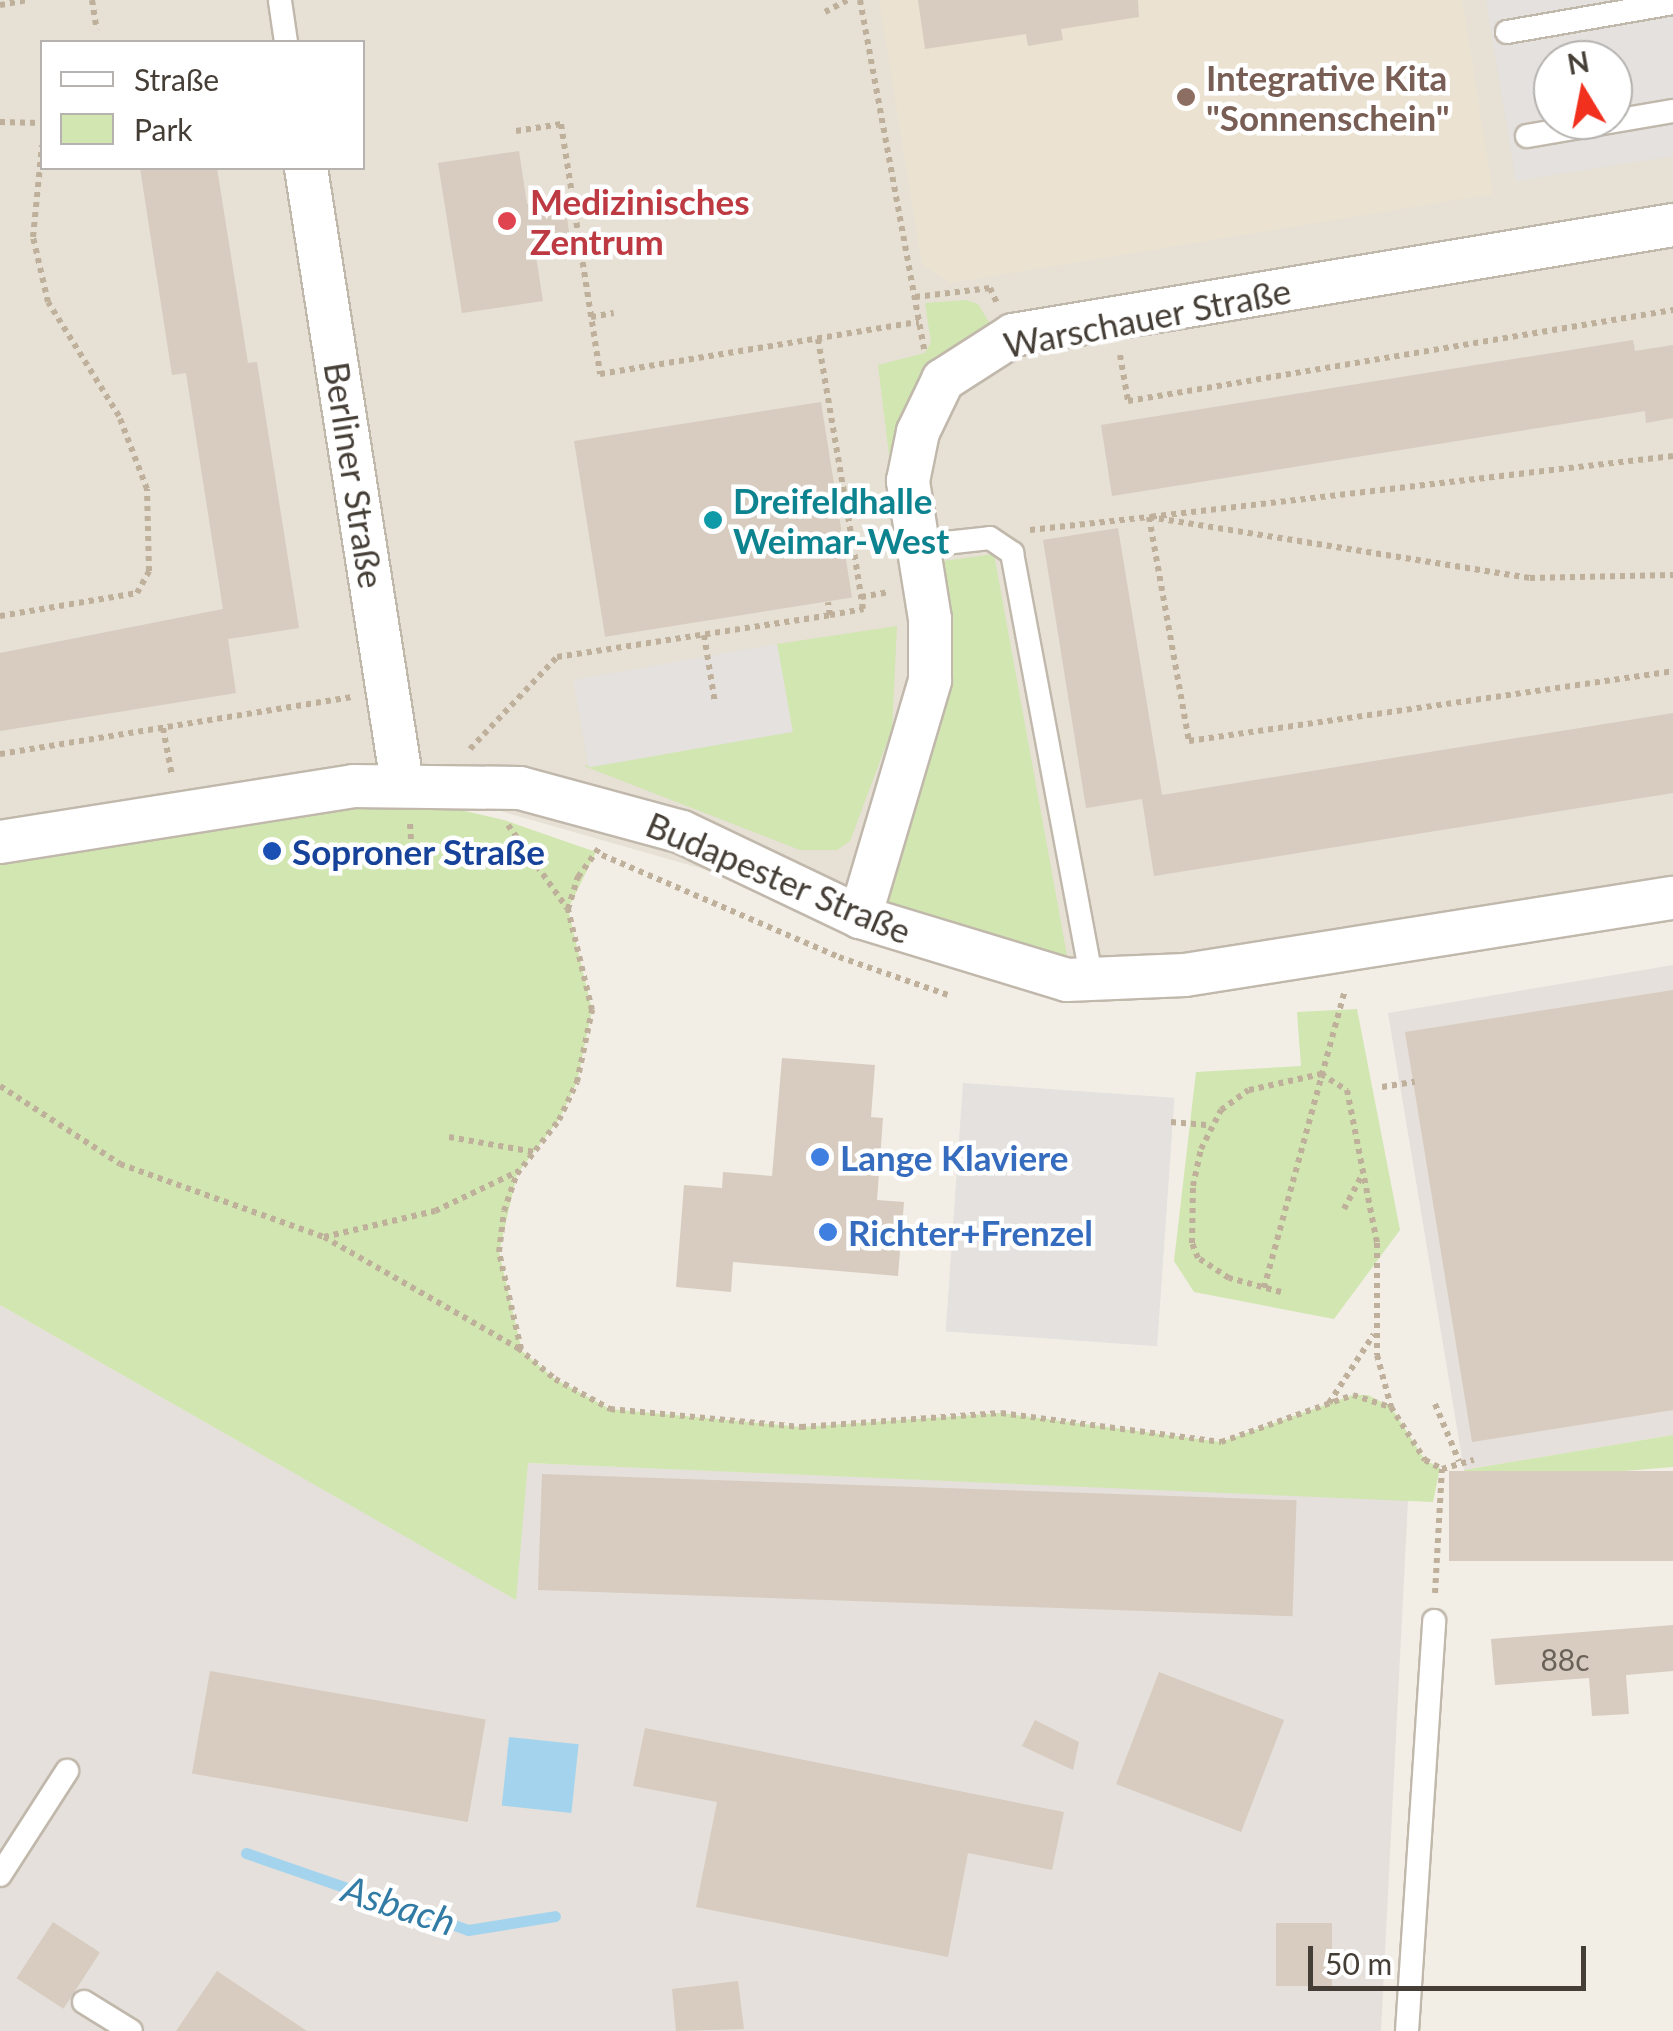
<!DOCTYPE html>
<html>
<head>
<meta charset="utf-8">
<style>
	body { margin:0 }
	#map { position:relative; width:1673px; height:2031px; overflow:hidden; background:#f2eee6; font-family:Lato,sans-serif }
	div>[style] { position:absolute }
	.residential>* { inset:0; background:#e6e0d5 }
	.industrial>* { inset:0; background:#e5e0db }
	.education>* { inset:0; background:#ebe2d1 }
	.green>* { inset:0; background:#d1e6b0 }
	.parking>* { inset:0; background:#e4e1de; transform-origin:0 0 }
	.water>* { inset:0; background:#a4d4ed; transform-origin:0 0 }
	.stream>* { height:11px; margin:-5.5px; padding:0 5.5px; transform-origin:5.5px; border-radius:5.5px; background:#a4d4ed }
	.building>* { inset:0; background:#d7ccbf; transform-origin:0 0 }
	.path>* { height:6px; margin-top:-3px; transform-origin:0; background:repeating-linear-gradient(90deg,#bfb09b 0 5px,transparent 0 10px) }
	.roads { filter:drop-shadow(2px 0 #c1b8ac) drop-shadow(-2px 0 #c1b8ac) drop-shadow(0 2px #c1b8ac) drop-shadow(0 -2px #c1b8ac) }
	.service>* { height:22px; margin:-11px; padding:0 11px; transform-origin:11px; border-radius:11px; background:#fff }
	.minor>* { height:42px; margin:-21px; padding:0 21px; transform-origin:21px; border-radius:21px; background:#fff }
	.dots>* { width:28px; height:28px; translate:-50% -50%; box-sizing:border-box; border:5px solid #fff; border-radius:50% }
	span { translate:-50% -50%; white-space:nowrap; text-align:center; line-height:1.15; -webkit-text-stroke:9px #fff; paint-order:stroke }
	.number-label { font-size:30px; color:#6a6258 }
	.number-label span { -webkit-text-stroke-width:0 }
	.education-label { font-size:35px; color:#785e54; font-weight:700 }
	.left { translate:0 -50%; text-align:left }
	.health-label { font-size:35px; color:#be3a42; font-weight:700 }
	.street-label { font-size:35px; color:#453e36 }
	.culture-label { font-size:35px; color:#0d838f; font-weight:700 }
	.transit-label { font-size:35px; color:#164399; font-weight:700 }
	.shop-label { font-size:35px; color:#366cbe; font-weight:700 }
	.water-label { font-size:38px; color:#317ba5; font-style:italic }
	.legend { position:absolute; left:40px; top:40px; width:325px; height:130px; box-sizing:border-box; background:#fff; border:2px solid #b5b2af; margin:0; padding:12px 18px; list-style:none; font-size:30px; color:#453e36 }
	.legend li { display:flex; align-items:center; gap:20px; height:50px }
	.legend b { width:50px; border:2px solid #b5b2af }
	.north { position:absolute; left:1533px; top:40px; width:100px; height:100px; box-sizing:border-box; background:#fff; border:2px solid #b5b2af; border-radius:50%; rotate:350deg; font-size:28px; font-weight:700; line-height:40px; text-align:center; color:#453e36 }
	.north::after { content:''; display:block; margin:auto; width:35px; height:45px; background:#f2301e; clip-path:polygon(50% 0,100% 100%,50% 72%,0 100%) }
	.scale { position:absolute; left:1308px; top:1946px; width:278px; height:45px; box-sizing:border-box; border:5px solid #453e36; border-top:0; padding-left:12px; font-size:30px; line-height:35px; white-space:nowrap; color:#453e36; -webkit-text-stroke:8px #fff; paint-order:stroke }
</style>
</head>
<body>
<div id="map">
	<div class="residential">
		<i style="clip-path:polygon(evenodd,0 0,1673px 0,1673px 881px,1092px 980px,402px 783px,0 845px,0 0,42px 42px,362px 42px,362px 168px,42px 168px,42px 42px,0 0,1553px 60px,1613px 60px,1613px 120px,1553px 120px,1553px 60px)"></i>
	</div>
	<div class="industrial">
		<i style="clip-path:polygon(1673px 965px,1673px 1435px,1464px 1470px,1388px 1013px)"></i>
		<i style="clip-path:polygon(0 1305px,515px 1599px,527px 1463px,1408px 1500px,1381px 2031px,0 2031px)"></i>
	</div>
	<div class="education">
		<i style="clip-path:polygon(879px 0,1462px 0,1493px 194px,951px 283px,922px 264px)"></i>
	</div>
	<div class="green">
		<i style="clip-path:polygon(966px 300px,978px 304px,990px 324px,947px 353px,892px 479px,878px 365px,925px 353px,931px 342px,925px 303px)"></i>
		<i style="clip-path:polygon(994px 554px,1068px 961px,879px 911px,936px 562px)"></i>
		<i style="clip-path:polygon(897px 626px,892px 729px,850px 841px,837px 850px,800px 850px,584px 766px,793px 732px,777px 644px)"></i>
		<i style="clip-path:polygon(417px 800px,504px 820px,596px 852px,568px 909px,592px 1010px,577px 1082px,560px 1118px,517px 1174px,499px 1252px,522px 1351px,555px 1379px,610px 1409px,801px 1427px,1001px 1413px,1221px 1442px,1353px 1395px,1368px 1395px,1391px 1407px,1425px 1460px,1440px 1468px,1433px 1502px,528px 1463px,516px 1600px,0 1305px,0 858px,353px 801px)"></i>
		<i style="clip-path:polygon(1357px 1009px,1400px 1230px,1334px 1319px,1194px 1292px,1174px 1261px,1196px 1072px,1301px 1066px,1297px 1012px)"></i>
		<i style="clip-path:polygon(1673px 1435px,1673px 1467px,1466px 1484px,1464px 1470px)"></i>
	</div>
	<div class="parking">
		<i style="clip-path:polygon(evenodd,1486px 0,1673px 0,1673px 156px,1516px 181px,1486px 0,1553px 60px,1613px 60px,1613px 120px,1553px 120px,1553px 60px)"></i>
		<i style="left:777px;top:644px;width:89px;height:207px;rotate:80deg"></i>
		<i style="left:963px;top:1083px;width:212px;height:249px;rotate:4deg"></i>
	</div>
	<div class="water">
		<i style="left:509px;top:1737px;width:70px;height:69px;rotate:6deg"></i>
	</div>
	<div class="stream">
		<i style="left:246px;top:1853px;width:235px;rotate:19.1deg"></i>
		<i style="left:468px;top:1930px;width:88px;rotate:-9.1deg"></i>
	</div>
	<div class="building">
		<i style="clip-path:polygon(918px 0,1138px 0,1139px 17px,1061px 29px,1063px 40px,1028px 46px,1026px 34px,925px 49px)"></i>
		<i style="clip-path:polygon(519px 151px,527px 204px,564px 198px,570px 238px,534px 244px,543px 301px,462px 313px,438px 163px)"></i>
		<i style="clip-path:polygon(140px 168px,217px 168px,248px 363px,257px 362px,299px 628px,228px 639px,236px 693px,0 731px,0 653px,223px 609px,186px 373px,172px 375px)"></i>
		<i style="clip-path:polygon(1633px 340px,1635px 351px,1673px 345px,1673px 418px,1646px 423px,1645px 411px,1112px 496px,1101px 425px)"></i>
		<i style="left:821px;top:402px;width:198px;height:250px;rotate:81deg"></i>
		<i style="clip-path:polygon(1118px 528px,1162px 795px,1673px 713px,1673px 793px,1154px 876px,1142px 799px,1086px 808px,1043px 540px)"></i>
		<i style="clip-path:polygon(1673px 990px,1673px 1410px,1472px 1442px,1405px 1032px)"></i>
		<i style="clip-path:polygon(782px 1058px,875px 1065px,871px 1117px,883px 1118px,877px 1200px,904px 1202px,898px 1276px,733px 1262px,731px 1292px,676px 1287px,684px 1185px,722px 1188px,723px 1172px,772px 1176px)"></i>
		<i style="left:1673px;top:1471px;width:90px;height:224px;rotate:90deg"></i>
		<i style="left:542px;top:1474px;width:755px;height:116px;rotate:2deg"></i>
		<i style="clip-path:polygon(1673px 1625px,1673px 1671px,1626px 1675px,1629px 1714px,1592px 1716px,1589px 1678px,1495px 1685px,1491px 1639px)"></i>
		<i style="left:210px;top:1671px;width:280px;height:104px;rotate:10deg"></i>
		<i style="left:1159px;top:1672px;width:134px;height:120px;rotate:21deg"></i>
		<i style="clip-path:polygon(1035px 1720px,1079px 1742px,1073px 1770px,1022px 1746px)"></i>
		<i style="clip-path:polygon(645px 1728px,1064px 1812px,1052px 1870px,968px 1853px,948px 1957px,696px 1907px,717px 1802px,633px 1786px)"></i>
		<i style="left:53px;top:1922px;width:56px;height:67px;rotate:33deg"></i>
		<i style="left:1276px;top:1923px;width:56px;height:63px"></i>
		<i style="clip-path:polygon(217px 1971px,307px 2031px,176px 2031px)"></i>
		<i style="clip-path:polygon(738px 1981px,744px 2029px,676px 2031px,672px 1989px)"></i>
	</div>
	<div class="path">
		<i style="left:92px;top:0;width:30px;rotate:81deg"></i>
		<i style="left:860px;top:0;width:356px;rotate:79.6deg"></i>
		<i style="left:0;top:5px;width:28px;rotate:-10deg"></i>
		<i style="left:825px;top:12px;width:26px;rotate:-28deg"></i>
		<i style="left:0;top:122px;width:42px;rotate:1.4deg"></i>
		<i style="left:516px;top:131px;width:46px;rotate:-8.8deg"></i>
		<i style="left:561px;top:124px;width:253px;rotate:81.1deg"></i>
		<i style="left:600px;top:374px;width:323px;rotate:-9.3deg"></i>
		<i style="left:915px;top:297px;width:76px;rotate:-6.8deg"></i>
		<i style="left:990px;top:288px;width:17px;rotate:65deg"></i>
		<i style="left:591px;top:317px;width:23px;rotate:-10deg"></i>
		<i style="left:818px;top:339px;width:209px;rotate:80.4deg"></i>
		<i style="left:853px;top:545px;width:25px"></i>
		<i style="left:1120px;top:355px;width:47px;rotate:80.1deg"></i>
		<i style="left:1128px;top:401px;width:553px;rotate:-9.48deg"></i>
		<i style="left:1673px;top:456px;width:528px;rotate:173.36deg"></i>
		<i style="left:1149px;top:517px;width:228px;rotate:79.9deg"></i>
		<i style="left:1189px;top:741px;width:489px;rotate:-8.2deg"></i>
		<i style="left:1030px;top:530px;width:120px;rotate:-6.2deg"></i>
		<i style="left:1149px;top:517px;width:386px;rotate:9.1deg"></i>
		<i style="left:1530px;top:578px;width:143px;rotate:-1.2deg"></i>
		<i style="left:861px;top:597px;width:27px;rotate:-10deg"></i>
		<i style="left:830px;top:615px;width:34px;rotate:-10deg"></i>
		<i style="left:863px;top:609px;width:65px;rotate:-98.9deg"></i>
		<i style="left:0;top:616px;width:139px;rotate:-9.5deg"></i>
		<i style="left:137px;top:593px;width:25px;rotate:-61deg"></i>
		<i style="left:149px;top:571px;width:82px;rotate:-91.4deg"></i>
		<i style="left:147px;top:489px;width:78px;rotate:-111deg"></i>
		<i style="left:119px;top:416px;width:134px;rotate:-121.9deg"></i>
		<i style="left:48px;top:302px;width:67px;rotate:-103deg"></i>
		<i style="left:33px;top:237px;width:92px;rotate:-84.4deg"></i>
		<i style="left:704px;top:635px;width:69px;rotate:80.8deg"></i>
		<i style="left:163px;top:728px;width:49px;rotate:79.4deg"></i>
		<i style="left:470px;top:749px;width:127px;rotate:-46.6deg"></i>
		<i style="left:557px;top:657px;width:276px;rotate:-8.7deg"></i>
		<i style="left:830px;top:615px;width:13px;rotate:-99deg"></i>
		<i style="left:0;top:754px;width:358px;rotate:-9.2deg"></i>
		<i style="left:410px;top:824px;width:44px;rotate:86.1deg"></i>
		<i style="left:508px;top:825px;width:102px;rotate:54.6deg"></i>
		<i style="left:602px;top:855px;width:258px;rotate:23.3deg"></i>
		<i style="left:839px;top:957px;width:115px;rotate:19.2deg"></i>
		<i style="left:0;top:1086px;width:143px;rotate:33deg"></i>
		<i style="left:120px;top:1164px;width:217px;rotate:19.7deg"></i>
		<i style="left:324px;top:1237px;width:224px;rotate:29.8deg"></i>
		<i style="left:518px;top:1348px;width:48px;rotate:40deg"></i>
		<i style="left:555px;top:1379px;width:63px;rotate:28.6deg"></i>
		<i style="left:610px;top:1409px;width:192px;rotate:5.4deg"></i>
		<i style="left:801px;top:1427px;width:200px;rotate:-4deg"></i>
		<i style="left:1001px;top:1413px;width:222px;rotate:7.5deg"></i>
		<i style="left:1221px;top:1442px;width:140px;rotate:-19.6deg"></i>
		<i style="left:1353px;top:1395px;width:40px;rotate:18deg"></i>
		<i style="left:1382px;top:1087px;width:33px;rotate:-9deg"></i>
		<i style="left:1171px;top:1122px;width:38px;rotate:5deg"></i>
		<i style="left:449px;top:1137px;width:86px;rotate:10deg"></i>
		<i style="left:1344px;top:1209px;width:38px;rotate:-62deg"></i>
		<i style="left:324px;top:1237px;width:114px;rotate:-13.2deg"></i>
		<i style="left:435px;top:1211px;width:93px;rotate:-25.5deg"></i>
		<i style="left:1264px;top:1288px;width:309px;rotate:-74.8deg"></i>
		<i style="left:1281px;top:1292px;width:54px;rotate:-164.9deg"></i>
		<i style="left:1229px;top:1278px;width:37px;rotate:-147deg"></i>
		<i style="left:1198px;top:1258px;width:16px;rotate:-112deg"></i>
		<i style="left:1192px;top:1243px;width:57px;rotate:-89deg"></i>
		<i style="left:1193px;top:1186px;width:38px;rotate:-78deg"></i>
		<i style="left:1201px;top:1149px;width:44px;rotate:-62.9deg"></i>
		<i style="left:1221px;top:1110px;width:34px;rotate:-36deg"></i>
		<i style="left:1249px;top:1090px;width:74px;rotate:-12.5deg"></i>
		<i style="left:1321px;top:1074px;width:31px;rotate:32deg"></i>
		<i style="left:1347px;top:1090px;width:156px;rotate:78.9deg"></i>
		<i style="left:1377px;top:1243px;width:112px;rotate:90deg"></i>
		<i style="left:1377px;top:1355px;width:54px;rotate:74.9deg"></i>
		<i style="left:1391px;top:1407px;width:63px;rotate:57.3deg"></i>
		<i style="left:1425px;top:1460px;width:19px;rotate:28deg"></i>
		<i style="left:1442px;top:1469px;width:33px;rotate:-16deg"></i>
		<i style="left:521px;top:1349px;width:99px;rotate:-102.8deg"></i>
		<i style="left:499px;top:1252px;width:41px;rotate:-83deg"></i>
		<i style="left:504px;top:1211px;width:39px;rotate:-71deg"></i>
		<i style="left:517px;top:1174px;width:68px;rotate:-52.1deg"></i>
		<i style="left:559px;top:1120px;width:42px;rotate:-64.7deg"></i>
		<i style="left:577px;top:1082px;width:74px;rotate:-78.2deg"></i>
		<i style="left:592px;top:1010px;width:104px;rotate:-103.4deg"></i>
		<i style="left:568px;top:909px;width:34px;rotate:-73deg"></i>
		<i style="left:578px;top:877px;width:36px;rotate:-54deg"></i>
		<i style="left:1329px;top:1403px;width:82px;rotate:-56.9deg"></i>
		<i style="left:1435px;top:1404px;width:62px;rotate:67.2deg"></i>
		<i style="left:1435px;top:1593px;width:124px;rotate:-86.8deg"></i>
	</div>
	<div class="roads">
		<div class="service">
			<i style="left:280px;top:1px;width:41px;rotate:81.7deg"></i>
			<i style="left:1507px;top:32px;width:169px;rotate:-9.9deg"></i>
			<i style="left:1527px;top:136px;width:148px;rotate:-9.7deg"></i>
			<i style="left:918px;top:546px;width:72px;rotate:-6.3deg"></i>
			<i style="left:990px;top:538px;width:27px;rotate:34deg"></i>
			<i style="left:1012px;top:553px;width:434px;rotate:79.4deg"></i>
			<i style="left:0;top:1875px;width:124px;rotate:-57.2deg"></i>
			<i style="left:84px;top:2002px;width:55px;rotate:31.7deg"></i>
			<i style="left:1407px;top:2031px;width:411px;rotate:-86.2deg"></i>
		</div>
		<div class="minor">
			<i style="left:306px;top:168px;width:622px;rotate:81.13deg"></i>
			<i style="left:0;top:842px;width:357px;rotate:-9deg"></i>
			<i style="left:353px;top:786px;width:167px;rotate:0.7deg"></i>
			<i style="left:520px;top:788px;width:168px;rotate:15.2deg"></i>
			<i style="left:682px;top:832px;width:197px;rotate:25.5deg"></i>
			<i style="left:860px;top:917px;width:216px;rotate:16.9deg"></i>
			<i style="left:1067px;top:980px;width:118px;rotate:-2.4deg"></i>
			<i style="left:1185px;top:975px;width:494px;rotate:-9deg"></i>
			<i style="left:860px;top:917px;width:247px;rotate:-73.5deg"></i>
			<i style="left:930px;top:680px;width:61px;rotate:-90deg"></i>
			<i style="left:930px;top:619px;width:140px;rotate:-99.1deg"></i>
			<i style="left:908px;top:481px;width:50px;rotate:-78.5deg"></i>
			<i style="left:918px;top:432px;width:58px;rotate:-64.3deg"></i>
			<i style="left:943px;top:380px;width:83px;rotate:-32.7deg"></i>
			<i style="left:1013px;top:335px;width:669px;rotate:-9.46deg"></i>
		</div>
	</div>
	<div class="dots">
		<i style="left:1186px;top:97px;background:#8d6e63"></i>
		<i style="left:507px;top:221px;background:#e0444e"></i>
		<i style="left:713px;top:520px;background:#0f9aa8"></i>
		<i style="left:272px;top:851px;background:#1a4fb4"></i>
		<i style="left:820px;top:1157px;background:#3f7fe0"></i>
		<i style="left:828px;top:1232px;background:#3f7fe0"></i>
	</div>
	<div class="number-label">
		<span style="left:1565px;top:1659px">88c</span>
	</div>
	<div class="education-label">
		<span class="left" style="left:1206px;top:97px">Integrative Kita<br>"Sonnenschein"</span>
	</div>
	<div class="health-label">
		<span class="left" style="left:530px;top:221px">Medizinisches<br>Zentrum</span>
	</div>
	<div class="street-label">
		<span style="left:1147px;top:317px;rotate:-11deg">Warschauer Straße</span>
		<span style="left:355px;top:475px;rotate:81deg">Berliner Straße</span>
		<span style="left:779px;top:877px;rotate:23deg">Budapester Straße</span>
	</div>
	<div class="culture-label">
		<span class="left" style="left:733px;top:520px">Dreifeldhalle<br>Weimar-West</span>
	</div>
	<div class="transit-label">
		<span class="left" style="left:292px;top:851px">Soproner Straße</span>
	</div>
	<div class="shop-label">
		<span class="left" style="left:840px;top:1157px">Lange Klaviere</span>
		<span class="left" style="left:848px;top:1232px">Richter+Frenzel</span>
	</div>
	<div class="water-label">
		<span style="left:399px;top:1905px;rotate:18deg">Asbach</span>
	</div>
	<ul class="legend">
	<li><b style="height:12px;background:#fff"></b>Straße</li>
	<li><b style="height:28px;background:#d1e6b0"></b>Park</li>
	</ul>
	<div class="north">N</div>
	<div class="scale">50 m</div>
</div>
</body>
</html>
